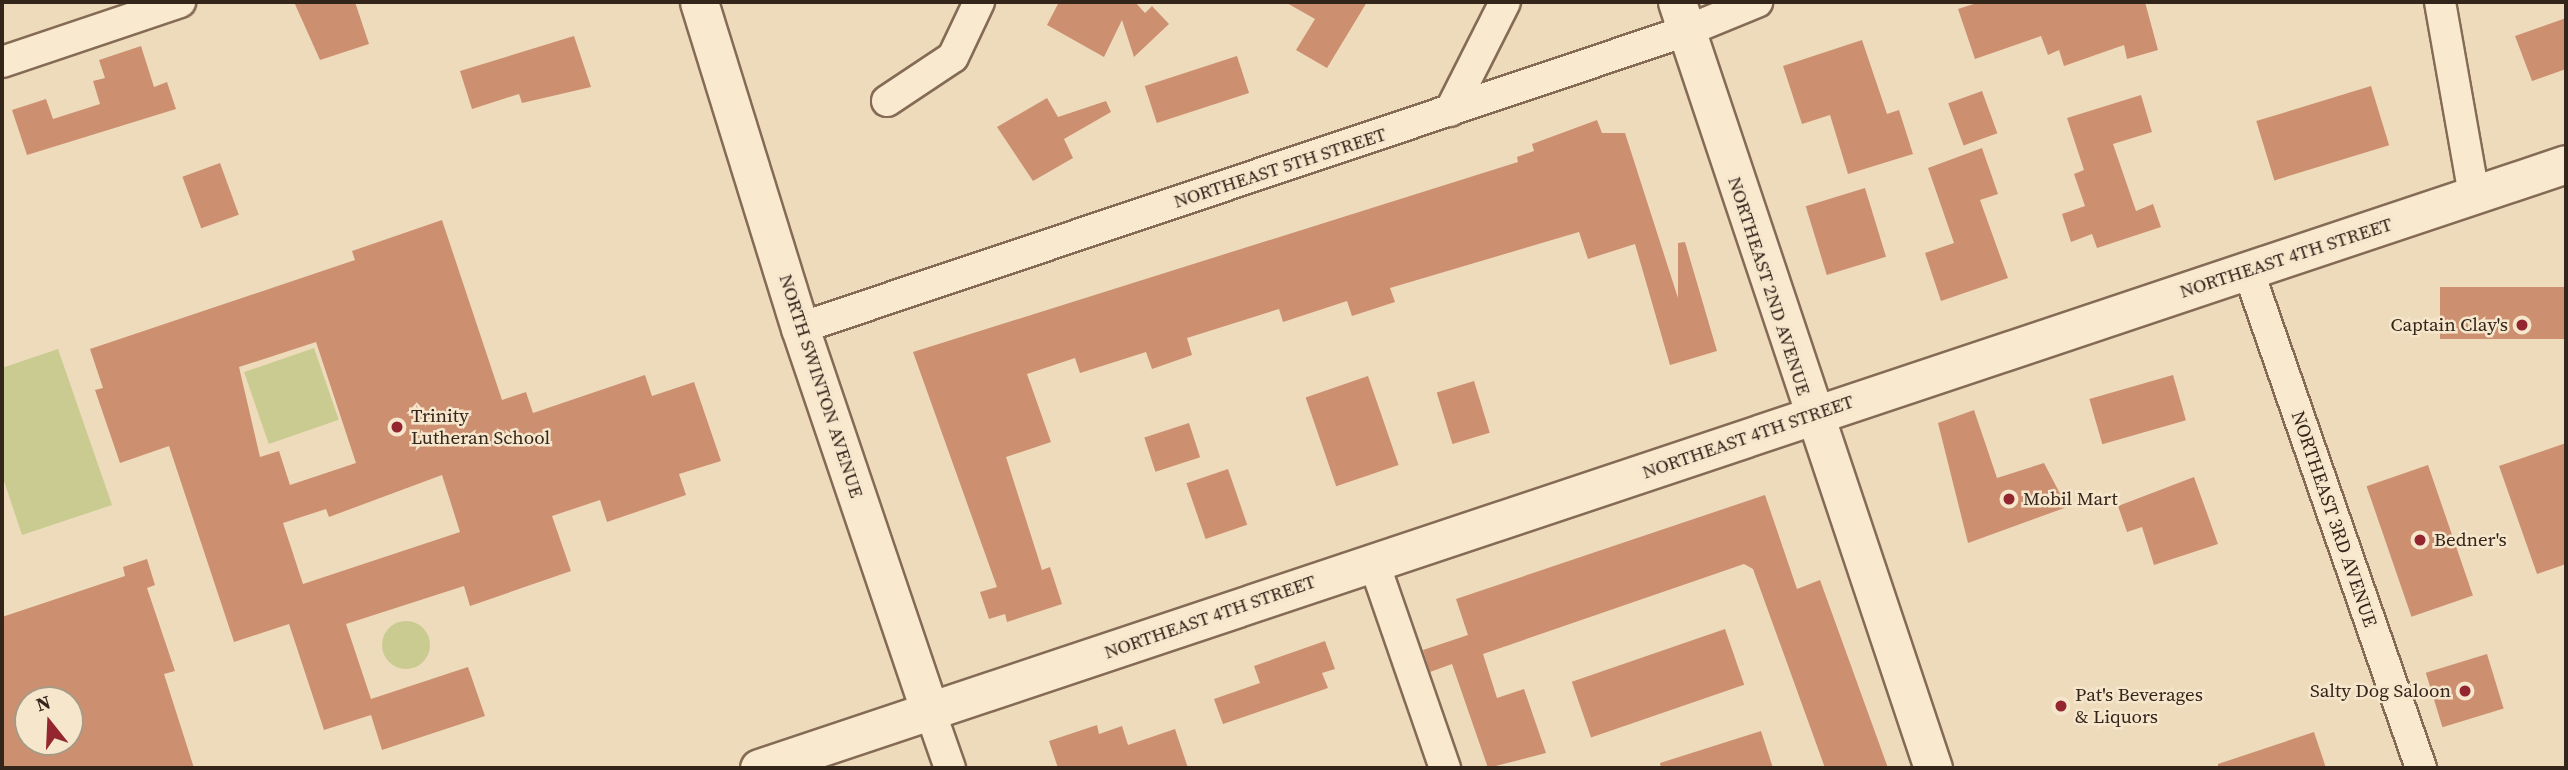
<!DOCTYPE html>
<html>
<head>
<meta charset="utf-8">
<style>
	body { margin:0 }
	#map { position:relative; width:2568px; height:770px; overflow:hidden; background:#eedbbc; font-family:"Source Serif 4",serif }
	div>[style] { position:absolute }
	.green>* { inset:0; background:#c9cb91; transform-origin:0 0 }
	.round { border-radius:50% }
	.building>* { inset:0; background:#cc9071; transform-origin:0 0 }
	.roads { filter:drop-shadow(2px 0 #856b56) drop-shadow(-2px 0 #856b56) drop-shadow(0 2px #856b56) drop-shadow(0 -2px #856b56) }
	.minor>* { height:30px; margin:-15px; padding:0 15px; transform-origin:15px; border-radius:15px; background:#f9e9cf }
	.tertiary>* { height:37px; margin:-18.5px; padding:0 18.5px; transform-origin:18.5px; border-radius:18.5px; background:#f9e9cf }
	.dots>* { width:19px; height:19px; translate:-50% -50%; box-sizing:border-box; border:4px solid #f5e6cc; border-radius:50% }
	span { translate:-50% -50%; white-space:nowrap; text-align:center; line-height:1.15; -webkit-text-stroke:5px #f5e6cc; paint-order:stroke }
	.street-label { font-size:19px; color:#34251b }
	.poi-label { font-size:19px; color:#34251b }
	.right { translate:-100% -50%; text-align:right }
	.left { translate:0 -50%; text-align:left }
	.frame { position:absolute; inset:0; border:4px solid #34251b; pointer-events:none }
	.north { position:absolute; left:14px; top:686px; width:70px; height:70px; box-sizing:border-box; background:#f5e6cc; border:2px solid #a89985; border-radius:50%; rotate:342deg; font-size:19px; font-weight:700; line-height:28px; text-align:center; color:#34251b }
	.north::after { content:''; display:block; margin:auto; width:24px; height:32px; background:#94262f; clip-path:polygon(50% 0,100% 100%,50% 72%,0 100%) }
</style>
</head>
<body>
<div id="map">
	<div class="green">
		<i style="left:314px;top:348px;width:76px;height:74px;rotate:71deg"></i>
		<i style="clip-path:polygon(58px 349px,112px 505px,22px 535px,2px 475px,2px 368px)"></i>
		<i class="round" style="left:382px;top:621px;width:48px;height:48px"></i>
	</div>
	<div class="building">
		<i style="clip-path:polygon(294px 2px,355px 2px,369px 44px,320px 60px)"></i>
		<i style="clip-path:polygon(1059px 2px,1135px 2px,1145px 13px,1152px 6px,1169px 24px,1134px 57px,1122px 20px,1104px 57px,1047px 25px)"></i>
		<i style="clip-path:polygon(1285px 2px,1367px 2px,1327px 68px,1296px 50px,1315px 19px)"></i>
		<i style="clip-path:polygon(1980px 2px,2145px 2px,2158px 50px,2127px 59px,2124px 45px,2064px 66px,2059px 50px,2048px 55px,2041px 36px,1975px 59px,1958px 9px)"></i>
		<i style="clip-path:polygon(2566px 18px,2566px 69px,2532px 81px,2515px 36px)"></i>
		<i style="clip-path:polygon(574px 36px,591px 87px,522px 103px,519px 94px,472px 109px,460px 71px)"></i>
		<i style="clip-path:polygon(1862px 40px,1887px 114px,1899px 110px,1913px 154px,1848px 174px,1830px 115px,1802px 124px,1783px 66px)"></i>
		<i style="clip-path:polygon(141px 46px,154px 87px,167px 82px,176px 109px,27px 155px,12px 110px,46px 99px,53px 119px,100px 104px,93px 81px,105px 78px,99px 60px)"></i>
		<i style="left:1237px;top:56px;width:39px;height:97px;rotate:72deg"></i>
		<i style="left:2371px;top:86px;width:62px;height:120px;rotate:73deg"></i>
		<i style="left:1982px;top:91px;width:45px;height:36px;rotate:70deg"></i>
		<i style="clip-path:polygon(2141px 95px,2152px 132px,2113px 144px,2136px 211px,2153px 204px,2161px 227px,2097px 248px,2092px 234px,2071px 242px,2062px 214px,2085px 206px,2074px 174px,2084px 170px,2067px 118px)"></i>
		<i style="clip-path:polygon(1047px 98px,1058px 117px,1106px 101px,1111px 112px,1064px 139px,1073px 158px,1033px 181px,997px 127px)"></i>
		<i style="clip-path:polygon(1597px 120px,1602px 133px,1625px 133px,1678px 298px,1678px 243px,1685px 242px,1717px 351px,1670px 365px,1635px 244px,1588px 259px,1579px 232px,1390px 288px,1395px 302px,1352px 316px,1347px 301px,1283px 322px,1279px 309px,1187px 338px,1192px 355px,1152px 369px,1146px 352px,1080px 373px,1075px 358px,1027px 374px,1051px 442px,1006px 457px,1042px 570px,1050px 567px,1062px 604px,1007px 622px,1005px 614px,989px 619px,980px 592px,997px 587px,913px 352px,1518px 162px,1517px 157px,1534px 151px,1532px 144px)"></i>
		<i style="clip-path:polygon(1982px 148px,1998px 194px,1980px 200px,2008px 278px,1941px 301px,1925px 253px,1954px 243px,1928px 168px)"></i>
		<i style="left:220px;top:163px;width:55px;height:40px;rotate:70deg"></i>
		<i style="left:1865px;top:188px;width:72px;height:62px;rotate:73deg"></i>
		<i style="clip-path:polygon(evenodd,442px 220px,502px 400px,526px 392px,533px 413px,645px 375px,652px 396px,694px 382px,721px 461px,679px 474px,686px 495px,607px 522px,600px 500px,552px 516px,571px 571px,470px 606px,464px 586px,346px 624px,371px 699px,468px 667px,485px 716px,382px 750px,371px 715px,324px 730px,289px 624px,234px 642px,169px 446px,120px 463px,95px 390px,103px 388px,90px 349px,355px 260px,352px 251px,442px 220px,316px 342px,356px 463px,290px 485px,279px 451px,260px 457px,239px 367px,316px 342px,442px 220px,442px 475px,460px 532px,303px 584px,283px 523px,326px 509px,329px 517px,442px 475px)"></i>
		<i style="left:2566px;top:287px;width:52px;height:126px;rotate:90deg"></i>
		<i style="left:2173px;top:375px;width:47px;height:87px;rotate:74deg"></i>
		<i style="left:1368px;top:376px;width:94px;height:66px;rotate:71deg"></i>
		<i style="left:1474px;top:381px;width:54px;height:39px;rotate:73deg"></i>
		<i style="clip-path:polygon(1974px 410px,1997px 478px,2044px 463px,2067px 507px,1968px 543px,1938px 423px)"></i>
		<i style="left:1189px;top:423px;width:36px;height:47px;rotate:72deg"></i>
		<i style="clip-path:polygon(2566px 443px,2566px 564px,2537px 574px,2499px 466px)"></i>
		<i style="left:2428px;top:465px;width:138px;height:65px;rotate:71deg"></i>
		<i style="left:1228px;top:469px;width:59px;height:44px;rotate:71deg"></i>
		<i style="clip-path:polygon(2194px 477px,2218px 544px,2154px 565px,2142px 527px,2127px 532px,2118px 506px)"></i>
		<i style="clip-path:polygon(1765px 495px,1797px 589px,1820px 580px,1888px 768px,1825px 768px,1753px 569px,1744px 564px,1483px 654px,1497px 698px,1524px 689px,1546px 753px,1488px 768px,1452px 664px,1430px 672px,1423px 650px,1468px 635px,1456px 599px)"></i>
		<i style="clip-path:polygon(evenodd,147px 559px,155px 585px,147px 588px,175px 671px,164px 674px,194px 768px,2px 768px,2px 617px,125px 576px,123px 567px,147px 559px,28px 700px,70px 700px,70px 742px,28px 742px,28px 700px)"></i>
		<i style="left:1725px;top:629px;width:59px;height:162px;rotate:71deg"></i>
		<i style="clip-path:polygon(1325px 641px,1335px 669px,1322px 673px,1328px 688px,1223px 724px,1214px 699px,1260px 683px,1254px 666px)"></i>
		<i style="left:2487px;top:654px;width:57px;height:64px;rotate:73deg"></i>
		<i style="clip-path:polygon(1097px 725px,1099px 734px,1122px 726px,1128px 745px,1175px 729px,1188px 768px,1058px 768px,1049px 741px)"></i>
		<i style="clip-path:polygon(1761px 731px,1773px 768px,1661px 768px,1660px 763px)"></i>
		<i style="clip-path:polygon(2314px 732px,2326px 768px,2218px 768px,2218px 764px)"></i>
	</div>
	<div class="roads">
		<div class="minor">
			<i style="left:2440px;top:2px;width:196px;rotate:80deg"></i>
			<i style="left:2px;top:62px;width:188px;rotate:-18.6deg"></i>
			<i style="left:887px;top:101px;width:79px;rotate:-33.7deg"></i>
			<i style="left:953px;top:57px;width:61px;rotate:-64.7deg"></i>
			<i style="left:1450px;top:111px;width:122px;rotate:-63.2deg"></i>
			<i style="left:2248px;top:270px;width:527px;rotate:70.84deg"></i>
			<i style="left:800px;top:328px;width:934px;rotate:-18.53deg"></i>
			<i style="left:1686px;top:31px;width:77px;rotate:-22.2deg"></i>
			<i style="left:1374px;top:563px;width:217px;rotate:70.9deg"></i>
			<i style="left:930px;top:711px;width:60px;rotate:70.7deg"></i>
		</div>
		<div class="tertiary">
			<i style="left:699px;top:2px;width:341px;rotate:72.8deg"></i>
			<i style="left:800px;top:328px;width:404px;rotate:71.3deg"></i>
			<i style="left:1677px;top:2px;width:808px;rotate:71.52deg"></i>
			<i style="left:759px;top:768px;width:1905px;rotate:-18.48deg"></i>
		</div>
	</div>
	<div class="dots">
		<i style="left:2522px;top:325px;background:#94262f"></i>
		<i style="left:397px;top:427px;background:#94262f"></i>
		<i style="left:2009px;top:499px;background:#94262f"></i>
		<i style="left:2420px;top:540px;background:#94262f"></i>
		<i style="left:2465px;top:691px;background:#94262f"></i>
		<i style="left:2061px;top:706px;background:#94262f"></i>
	</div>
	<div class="street-label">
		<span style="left:1280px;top:168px;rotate:-18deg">NORTHEAST 5TH STREET</span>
		<span style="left:2286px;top:258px;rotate:-18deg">NORTHEAST 4TH STREET</span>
		<span style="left:1769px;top:286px;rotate:72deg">NORTHEAST 2ND AVENUE</span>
		<span style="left:821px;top:386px;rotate:72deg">NORTH SWINTON AVENUE</span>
		<span style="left:1748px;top:437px;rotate:-19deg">NORTHEAST 4TH STREET</span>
		<span style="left:2334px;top:519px;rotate:71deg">NORTHEAST 3RD AVENUE</span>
		<span style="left:1210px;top:617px;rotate:-19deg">NORTHEAST 4TH STREET</span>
	</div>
	<div class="poi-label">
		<span class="right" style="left:2508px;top:325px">Captain Clay's</span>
		<span class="left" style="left:411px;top:427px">Trinity<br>Lutheran School</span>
		<span class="left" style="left:2023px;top:499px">Mobil Mart</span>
		<span class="left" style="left:2434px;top:540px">Bedner's</span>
		<span class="right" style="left:2451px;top:691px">Salty Dog Saloon</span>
		<span class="left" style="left:2075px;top:706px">Pat's Beverages<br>&amp; Liquors</span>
	</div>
	<div class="frame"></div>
	<div class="north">N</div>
</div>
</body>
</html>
